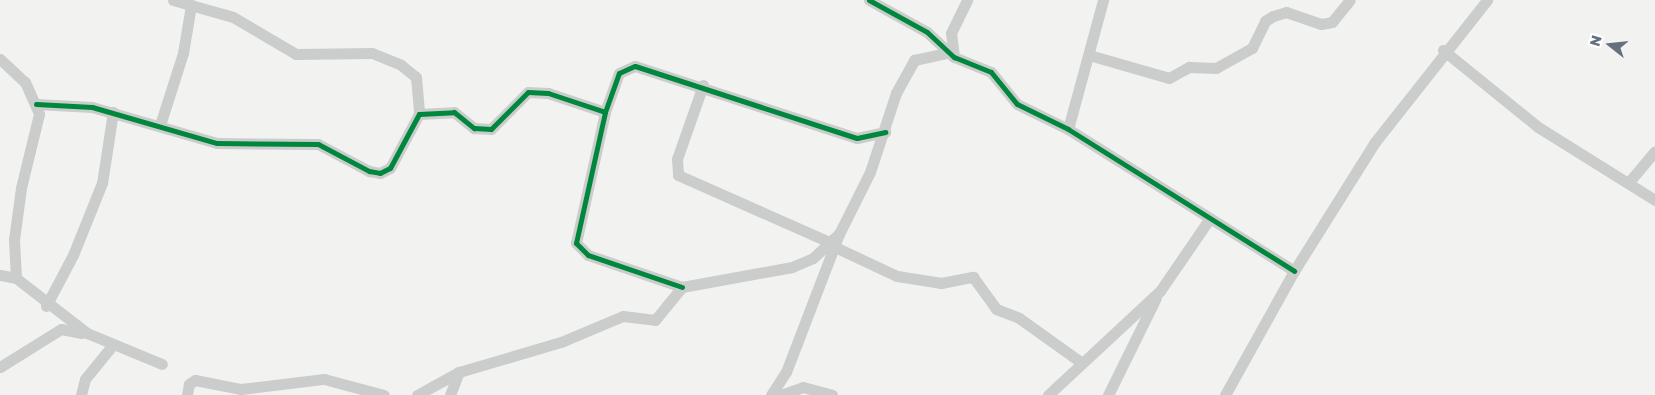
<!DOCTYPE html>
<html>
<head>
<meta charset="utf-8">
<style>
	body { margin:0 }
	#map { position:relative; width:1655px; height:395px; overflow:hidden; background:#f2f3f1; font-family:"Golos Text",sans-serif }
	div>[style] { position:absolute }
	.minor>* { height:11px; margin:-5.5px; padding:0 5.5px; transform-origin:5.5px; border-radius:5.5px; background:#cbcccc }
	.cycleway>* { height:5px; margin:-2.5px; padding:0 2.5px; transform-origin:2.5px; border-radius:2.5px; background:#00873e }
	span { translate:-50% -50%; white-space:nowrap; text-align:center; line-height:1.15; -webkit-text-stroke:5px #fff; paint-order:stroke }
	.north { position:absolute; left:1585px; top:20px; width:50px; height:50px; -webkit-text-stroke:4px #fff; paint-order:stroke; rotate:286deg; font-size:14px; font-weight:700; line-height:20px; text-align:center; color:#65707f }
	.north::after { content:''; display:block; margin:auto; width:18px; height:22px; background:#65707f; clip-path:polygon(50% 0,100% 100%,50% 72%,0 100%) }
</style>
</head>
<body>
<div id="map">
	<div class="minor">
		<i style="left:173px;top:0;width:62px;rotate:15.8deg"></i>
		<i style="left:233px;top:17px;width:73px;rotate:30.4deg"></i>
		<i style="left:296px;top:54px;width:76px;rotate:-0.8deg"></i>
		<i style="left:372px;top:53px;width:31px;rotate:22deg"></i>
		<i style="left:401px;top:65px;width:19px;rotate:39deg"></i>
		<i style="left:416px;top:77px;width:37px;rotate:85deg"></i>
		<i style="left:869px;top:0;width:66px;rotate:28.9deg"></i>
		<i style="left:927px;top:32px;width:37px;rotate:43deg"></i>
		<i style="left:954px;top:57px;width:40px;rotate:22deg"></i>
		<i style="left:991px;top:72px;width:41px;rotate:50.9deg"></i>
		<i style="left:1017px;top:104px;width:57px;rotate:26.1deg"></i>
		<i style="left:1068px;top:129px;width:267px;rotate:32.1deg"></i>
		<i style="left:1443px;top:50px;width:122px;rotate:39deg"></i>
		<i style="left:1538px;top:127px;width:138px;rotate:32deg"></i>
		<i style="left:1089px;top:55px;width:83px;rotate:16deg"></i>
		<i style="left:1169px;top:78px;width:23px;rotate:-29deg"></i>
		<i style="left:1189px;top:67px;width:27px;rotate:2deg"></i>
		<i style="left:1216px;top:68px;width:41px;rotate:-29.1deg"></i>
		<i style="left:1252px;top:48px;width:30px;rotate:-64deg"></i>
		<i style="left:1265px;top:21px;width:9px;rotate:-32deg"></i>
		<i style="left:1273px;top:16px;width:14px;rotate:-17deg"></i>
		<i style="left:1286px;top:12px;width:37px;rotate:19deg"></i>
		<i style="left:1321px;top:24px;width:11px;rotate:-10deg"></i>
		<i style="left:1332px;top:22px;width:28px;rotate:-51deg"></i>
		<i style="left:954px;top:57px;width:24px;rotate:-97deg"></i>
		<i style="left:951px;top:33px;width:37px;rotate:-64deg"></i>
		<i style="left:0;top:59px;width:34px;rotate:43deg"></i>
		<i style="left:25px;top:82px;width:35px;rotate:66deg"></i>
		<i style="left:39px;top:114px;width:76px;rotate:103.7deg"></i>
		<i style="left:21px;top:188px;width:52px;rotate:97.7deg"></i>
		<i style="left:14px;top:240px;width:38px;rotate:87deg"></i>
		<i style="left:16px;top:278px;width:16px;rotate:-169deg"></i>
		<i style="left:703px;top:85px;width:78px;rotate:109.4deg"></i>
		<i style="left:677px;top:159px;width:16px;rotate:86deg"></i>
		<i style="left:678px;top:175px;width:163px;rotate:23.9deg"></i>
		<i style="left:36px;top:104px;width:56px;rotate:3.1deg"></i>
		<i style="left:92px;top:107px;width:130px;rotate:16.1deg"></i>
		<i style="left:217px;top:143px;width:101px;rotate:0.6deg"></i>
		<i style="left:318px;top:144px;width:58px;rotate:27.9deg"></i>
		<i style="left:369px;top:171px;width:11px;rotate:10deg"></i>
		<i style="left:380px;top:173px;width:11px;rotate:-27deg"></i>
		<i style="left:390px;top:168px;width:61px;rotate:-61.8deg"></i>
		<i style="left:419px;top:114px;width:35px;rotate:-3deg"></i>
		<i style="left:454px;top:112px;width:26px;rotate:39deg"></i>
		<i style="left:474px;top:128px;width:17px;rotate:3deg"></i>
		<i style="left:491px;top:129px;width:52px;rotate:-45deg"></i>
		<i style="left:528px;top:92px;width:20px;rotate:3deg"></i>
		<i style="left:548px;top:93px;width:60px;rotate:18.4deg"></i>
		<i style="left:160px;top:125px;width:76px;rotate:-72.3deg"></i>
		<i style="left:183px;top:53px;width:49px;rotate:-80.5deg"></i>
		<i style="left:1068px;top:129px;width:134px;rotate:-74.8deg"></i>
		<i style="left:1629px;top:182px;width:40px;rotate:-50deg"></i>
		<i style="left:837px;top:248px;width:66px;rotate:25deg"></i>
		<i style="left:897px;top:276px;width:45px;rotate:9deg"></i>
		<i style="left:941px;top:283px;width:33px;rotate:-11deg"></i>
		<i style="left:973px;top:277px;width:39px;rotate:54deg"></i>
		<i style="left:996px;top:309px;width:25px;rotate:21deg"></i>
		<i style="left:1019px;top:318px;width:77px;rotate:35.5deg"></i>
		<i style="left:16px;top:278px;width:90px;rotate:37.8deg"></i>
		<i style="left:87px;top:333px;width:81px;rotate:22.5deg"></i>
		<i style="left:682px;top:287px;width:99px;rotate:-161.2deg"></i>
		<i style="left:588px;top:255px;width:17px;rotate:-135deg"></i>
		<i style="left:576px;top:243px;width:134px;rotate:-77.5deg"></i>
		<i style="left:605px;top:112px;width:41px;rotate:-70.3deg"></i>
		<i style="left:619px;top:73px;width:17px;rotate:-24deg"></i>
		<i style="left:635px;top:66px;width:233px;rotate:18deg"></i>
		<i style="left:857px;top:138px;width:29px;rotate:-12deg"></i>
		<i style="left:46px;top:306px;width:58px;rotate:-62.1deg"></i>
		<i style="left:73px;top:255px;width:78px;rotate:-68.1deg"></i>
		<i style="left:102px;top:183px;width:72px;rotate:-81.2deg"></i>
		<i style="left:0;top:367px;width:72px;rotate:-31.9deg"></i>
		<i style="left:61px;top:329px;width:21px;rotate:11deg"></i>
		<i style="left:81px;top:395px;width:16px;rotate:-76deg"></i>
		<i style="left:85px;top:379px;width:41px;rotate:-50.9deg"></i>
		<i style="left:187px;top:395px;width:11px;rotate:-80deg"></i>
		<i style="left:189px;top:384px;width:7px;rotate:-34deg"></i>
		<i style="left:195px;top:380px;width:47px;rotate:11.1deg"></i>
		<i style="left:241px;top:389px;width:84px;rotate:-6.9deg"></i>
		<i style="left:324px;top:379px;width:62px;rotate:14.9deg"></i>
		<i style="left:417px;top:395px;width:48px;rotate:-28.7deg"></i>
		<i style="left:459px;top:372px;width:106px;rotate:-16.4deg"></i>
		<i style="left:561px;top:342px;width:67px;rotate:-22.8deg"></i>
		<i style="left:623px;top:316px;width:32px;rotate:7deg"></i>
		<i style="left:655px;top:320px;width:43px;rotate:-50.7deg"></i>
		<i style="left:682px;top:287px;width:112px;rotate:-10.3deg"></i>
		<i style="left:792px;top:267px;width:23px;rotate:-23deg"></i>
		<i style="left:813px;top:258px;width:35px;rotate:-43deg"></i>
		<i style="left:450px;top:395px;width:25px;rotate:-69deg"></i>
		<i style="left:771px;top:395px;width:27px;rotate:-57deg"></i>
		<i style="left:786px;top:372px;width:148px;rotate:-69deg"></i>
		<i style="left:839px;top:234px;width:69px;rotate:-63.4deg"></i>
		<i style="left:870px;top:172px;width:83px;rotate:-71.8deg"></i>
		<i style="left:896px;top:93px;width:38px;rotate:-61deg"></i>
		<i style="left:914px;top:60px;width:34px;rotate:-12deg"></i>
		<i style="left:781px;top:395px;width:23px;rotate:-20deg"></i>
		<i style="left:803px;top:387px;width:30px;rotate:15deg"></i>
		<i style="left:1048px;top:395px;width:153px;rotate:-42.9deg"></i>
		<i style="left:1160px;top:291px;width:88px;rotate:-55.6deg"></i>
		<i style="left:1108px;top:395px;width:108px;rotate:-63.7deg"></i>
		<i style="left:1225px;top:395px;width:142px;rotate:-60.9deg"></i>
		<i style="left:1294px;top:271px;width:152px;rotate:-57.9deg"></i>
		<i style="left:1375px;top:142px;width:181px;rotate:-51.7deg"></i>
	</div>
	<div class="cycleway">
		<i style="left:869px;top:0;width:66px;rotate:28.9deg"></i>
		<i style="left:927px;top:32px;width:37px;rotate:43deg"></i>
		<i style="left:954px;top:57px;width:40px;rotate:22deg"></i>
		<i style="left:991px;top:72px;width:41px;rotate:50.9deg"></i>
		<i style="left:1017px;top:104px;width:57px;rotate:26.1deg"></i>
		<i style="left:1068px;top:129px;width:267px;rotate:32.1deg"></i>
		<i style="left:36px;top:104px;width:56px;rotate:3.1deg"></i>
		<i style="left:92px;top:107px;width:130px;rotate:16.1deg"></i>
		<i style="left:217px;top:143px;width:101px;rotate:0.6deg"></i>
		<i style="left:318px;top:144px;width:58px;rotate:27.9deg"></i>
		<i style="left:369px;top:171px;width:11px;rotate:10deg"></i>
		<i style="left:380px;top:173px;width:11px;rotate:-27deg"></i>
		<i style="left:390px;top:168px;width:61px;rotate:-61.8deg"></i>
		<i style="left:419px;top:114px;width:35px;rotate:-3deg"></i>
		<i style="left:454px;top:112px;width:26px;rotate:39deg"></i>
		<i style="left:474px;top:128px;width:17px;rotate:3deg"></i>
		<i style="left:491px;top:129px;width:52px;rotate:-45deg"></i>
		<i style="left:528px;top:92px;width:20px;rotate:3deg"></i>
		<i style="left:548px;top:93px;width:60px;rotate:18.4deg"></i>
		<i style="left:682px;top:287px;width:99px;rotate:-161.2deg"></i>
		<i style="left:588px;top:255px;width:17px;rotate:-135deg"></i>
		<i style="left:576px;top:243px;width:134px;rotate:-77.5deg"></i>
		<i style="left:605px;top:112px;width:41px;rotate:-70.3deg"></i>
		<i style="left:619px;top:73px;width:17px;rotate:-24deg"></i>
		<i style="left:635px;top:66px;width:233px;rotate:18deg"></i>
		<i style="left:857px;top:138px;width:29px;rotate:-12deg"></i>
	</div>
	<div class="north">N</div>
</div>
</body>
</html>
